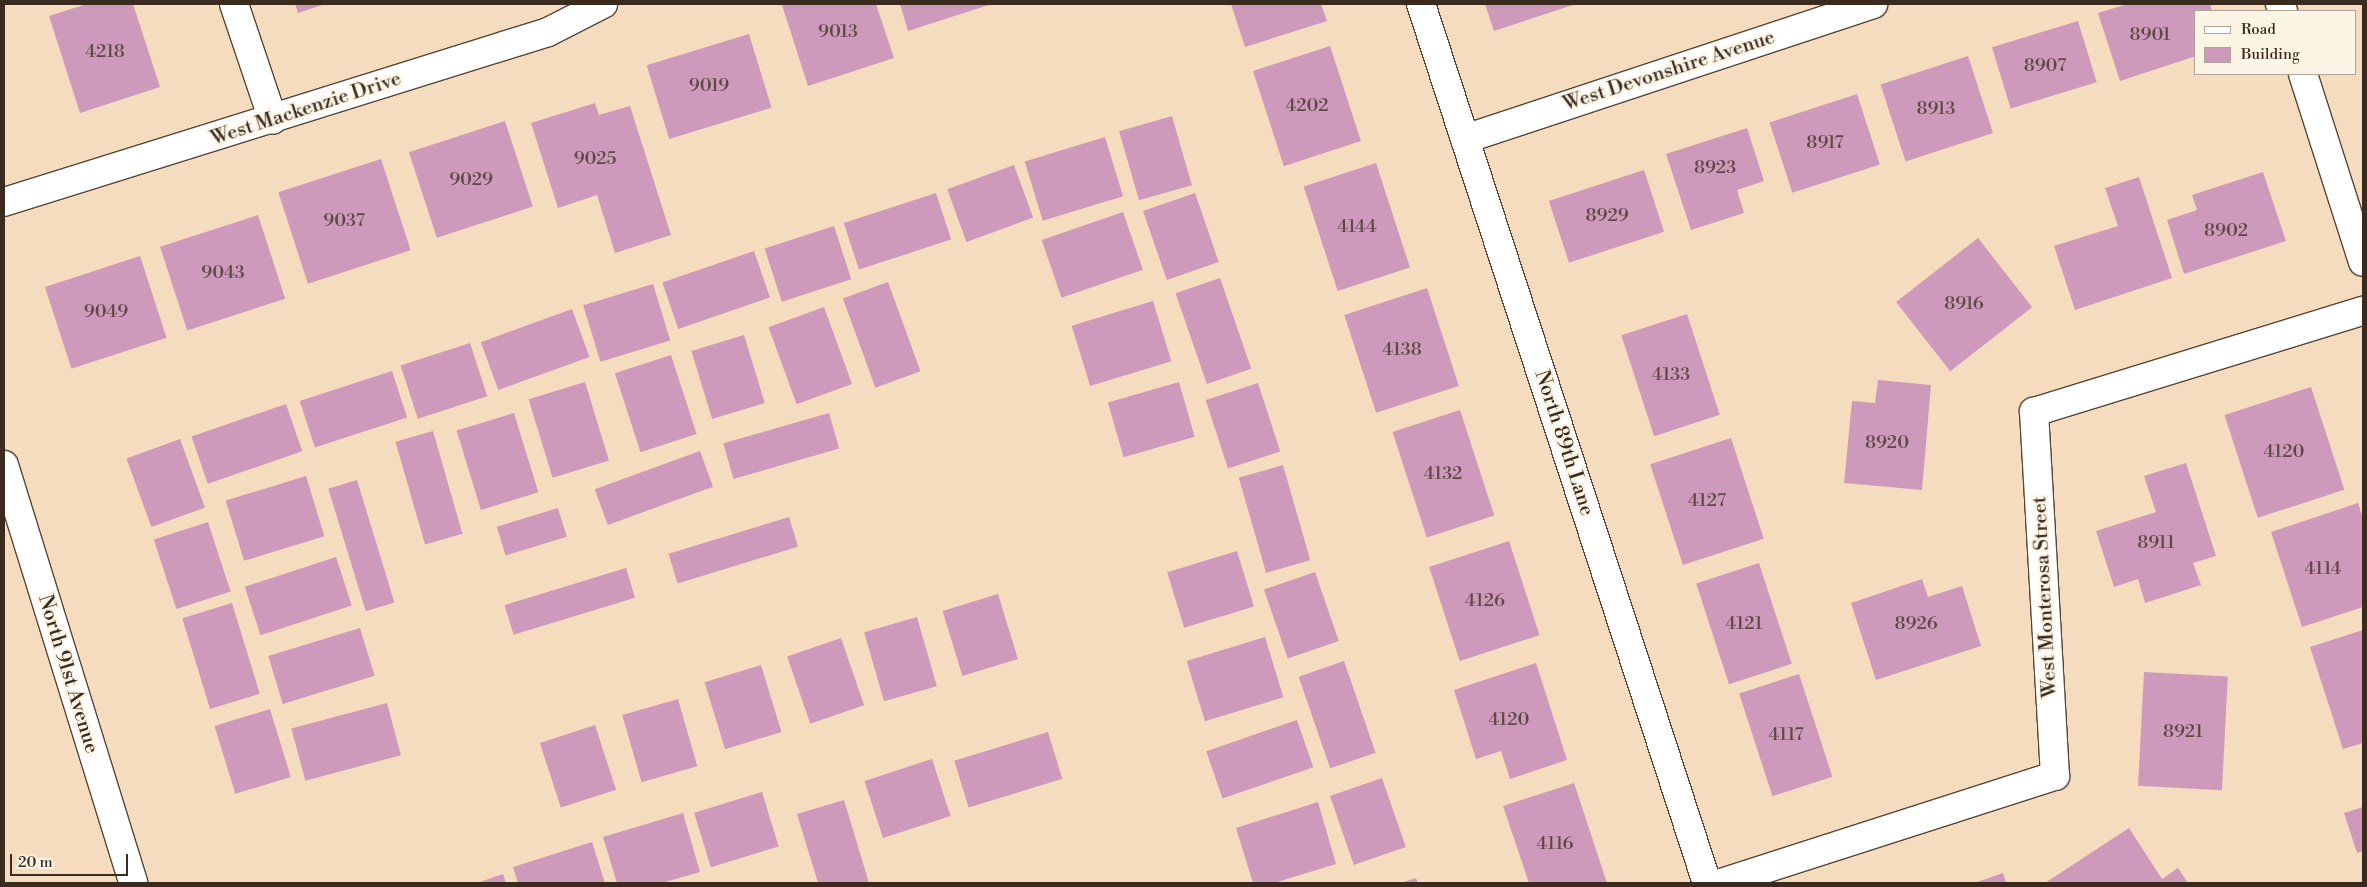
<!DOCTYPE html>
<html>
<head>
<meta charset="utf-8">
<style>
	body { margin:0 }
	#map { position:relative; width:2367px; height:887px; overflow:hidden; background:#f5dcbf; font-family:"Libre Bodoni",serif }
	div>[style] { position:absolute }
	.building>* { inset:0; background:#ce9abb; transform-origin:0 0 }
	.roads { filter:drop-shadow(1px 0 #574536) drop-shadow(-1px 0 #574536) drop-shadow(0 1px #574536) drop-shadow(0 -1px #574536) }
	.minor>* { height:28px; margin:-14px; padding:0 14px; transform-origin:14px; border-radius:14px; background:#fff }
	.secondary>* { height:28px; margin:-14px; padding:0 14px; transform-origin:14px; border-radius:14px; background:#fff }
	span { translate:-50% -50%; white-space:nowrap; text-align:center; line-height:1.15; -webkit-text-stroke:4.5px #fcf5e5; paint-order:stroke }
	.number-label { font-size:18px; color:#604645 }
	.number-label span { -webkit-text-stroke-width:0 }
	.street-label { font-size:20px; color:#3b2a1e }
	.frame { position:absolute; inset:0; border:5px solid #3b2a1e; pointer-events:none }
	.legend { position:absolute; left:2194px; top:10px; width:162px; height:65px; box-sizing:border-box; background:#fcf5e5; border:1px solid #afa495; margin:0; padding:6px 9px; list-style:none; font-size:15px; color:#3b2a1e }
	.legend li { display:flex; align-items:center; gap:10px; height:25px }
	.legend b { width:25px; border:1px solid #afa495 }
	.scale { position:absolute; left:10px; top:854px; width:118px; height:22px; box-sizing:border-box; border:2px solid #3b2a1e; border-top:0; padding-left:6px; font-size:15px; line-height:18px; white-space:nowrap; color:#3b2a1e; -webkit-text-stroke:4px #fcf5e5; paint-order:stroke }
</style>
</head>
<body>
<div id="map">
	<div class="building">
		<i style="clip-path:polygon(87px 4px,133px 4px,160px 87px,80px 113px,49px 16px)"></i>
		<i style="clip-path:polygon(295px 4px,325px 4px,298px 13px)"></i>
		<i style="clip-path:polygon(787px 4px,876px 4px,894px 58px,808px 86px,782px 5px)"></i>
		<i style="clip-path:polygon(900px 4px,992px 4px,908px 31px)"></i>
		<i style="clip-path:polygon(1231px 4px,1321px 4px,1327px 21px,1245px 47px)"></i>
		<i style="clip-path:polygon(1485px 4px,1576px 4px,1494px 31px)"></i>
		<i style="clip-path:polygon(2128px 4px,2210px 4px,2212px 11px,2196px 11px,2196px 56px,2120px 81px,2098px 13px)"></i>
		<i style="left:2078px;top:21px;width:64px;height:90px;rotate:73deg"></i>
		<i style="left:749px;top:34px;width:77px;height:107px;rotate:73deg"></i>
		<i style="left:1330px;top:46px;width:100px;height:81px;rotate:72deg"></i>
		<i style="left:1968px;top:56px;width:81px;height:92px;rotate:72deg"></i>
		<i style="left:1857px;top:94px;width:74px;height:92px;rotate:72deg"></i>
		<i style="clip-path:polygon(595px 103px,599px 115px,630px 106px,671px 235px,615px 253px,597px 195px,558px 208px,531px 123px)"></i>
		<i style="left:1172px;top:116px;width:72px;height:55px;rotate:74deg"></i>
		<i style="left:505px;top:121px;width:90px;height:101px;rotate:72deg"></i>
		<i style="clip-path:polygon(1747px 128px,1764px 181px,1737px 190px,1744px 213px,1691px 230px,1666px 154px)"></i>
		<i style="left:1105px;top:137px;width:62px;height:84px;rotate:73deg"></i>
		<i style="left:381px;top:159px;width:96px;height:108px;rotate:72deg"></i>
		<i style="left:1376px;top:163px;width:110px;height:76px;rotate:72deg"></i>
		<i style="left:1014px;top:165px;width:56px;height:71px;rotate:70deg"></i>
		<i style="left:1644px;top:170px;width:65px;height:100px;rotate:72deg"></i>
		<i style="clip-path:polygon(2263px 172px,2286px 241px,2184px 274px,2167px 220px,2197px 210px,2192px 195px)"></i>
		<i style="clip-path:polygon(2139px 177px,2172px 278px,2075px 310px,2054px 246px,2118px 226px,2105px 188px)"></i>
		<i style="left:936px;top:193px;width:49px;height:97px;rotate:72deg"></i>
		<i style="left:1195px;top:193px;width:73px;height:55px;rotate:71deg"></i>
		<i style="left:1123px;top:212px;width:61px;height:86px;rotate:71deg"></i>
		<i style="left:258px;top:215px;width:88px;height:103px;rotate:72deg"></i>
		<i style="left:834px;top:226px;width:56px;height:73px;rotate:72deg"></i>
		<i style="left:1978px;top:238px;width:88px;height:104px;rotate:52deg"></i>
		<i style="left:754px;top:251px;width:49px;height:97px;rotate:71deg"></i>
		<i style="left:140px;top:256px;width:86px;height:100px;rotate:72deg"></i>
		<i style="left:1220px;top:278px;width:96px;height:47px;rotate:71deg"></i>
		<i style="left:888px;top:282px;width:95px;height:48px;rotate:70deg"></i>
		<i style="left:653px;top:284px;width:59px;height:73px;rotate:73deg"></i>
		<i style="left:1427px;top:288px;width:103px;height:87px;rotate:72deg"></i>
		<i style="left:1153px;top:301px;width:63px;height:85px;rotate:73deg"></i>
		<i style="left:824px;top:307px;width:82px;height:59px;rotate:70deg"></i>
		<i style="left:572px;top:309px;width:51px;height:97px;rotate:70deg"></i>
		<i style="left:1687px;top:314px;width:106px;height:69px;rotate:72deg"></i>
		<i style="left:744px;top:335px;width:71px;height:55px;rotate:73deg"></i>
		<i style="left:470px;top:343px;width:56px;height:73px;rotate:72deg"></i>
		<i style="left:671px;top:355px;width:83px;height:59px;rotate:72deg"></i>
		<i style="left:392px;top:371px;width:49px;height:97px;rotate:72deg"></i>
		<i style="clip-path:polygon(1878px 380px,1931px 385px,1922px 490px,1844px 483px,1852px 401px,1875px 403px)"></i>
		<i style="left:585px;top:382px;width:82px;height:59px;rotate:73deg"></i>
		<i style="left:1179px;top:382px;width:57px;height:74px;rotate:74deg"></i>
		<i style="left:1258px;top:383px;width:72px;height:55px;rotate:72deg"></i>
		<i style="left:2311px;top:387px;width:108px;height:91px;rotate:72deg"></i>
		<i style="left:286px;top:404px;width:50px;height:100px;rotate:71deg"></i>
		<i style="left:1460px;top:410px;width:111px;height:71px;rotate:72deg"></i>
		<i style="left:514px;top:413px;width:83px;height:60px;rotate:73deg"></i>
		<i style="left:829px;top:413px;width:37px;height:110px;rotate:74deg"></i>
		<i style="left:433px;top:431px;width:107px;height:39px;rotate:74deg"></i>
		<i style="left:1731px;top:438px;width:106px;height:85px;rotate:72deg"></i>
		<i style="left:180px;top:439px;width:73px;height:57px;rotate:70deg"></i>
		<i style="left:700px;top:451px;width:38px;height:112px;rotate:70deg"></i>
		<i style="clip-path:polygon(2186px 463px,2216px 556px,2193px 563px,2201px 585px,2145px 603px,2138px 579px,2114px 587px,2096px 531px,2156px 512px,2144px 476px)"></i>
		<i style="left:1283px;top:465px;width:99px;height:46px;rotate:74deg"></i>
		<i style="left:306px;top:476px;width:63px;height:84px;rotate:73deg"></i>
		<i style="left:357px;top:480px;width:128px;height:30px;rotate:73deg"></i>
		<i style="clip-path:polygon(2358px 503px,2363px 518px,2363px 607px,2302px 627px,2271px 532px)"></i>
		<i style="left:558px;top:508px;width:30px;height:64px;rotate:73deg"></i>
		<i style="left:789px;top:517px;width:31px;height:126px;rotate:73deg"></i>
		<i style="left:208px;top:522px;width:73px;height:57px;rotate:72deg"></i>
		<i style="left:1509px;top:541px;width:99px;height:84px;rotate:72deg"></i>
		<i style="left:1237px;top:551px;width:58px;height:73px;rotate:73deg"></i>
		<i style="left:336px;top:557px;width:51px;height:96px;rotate:72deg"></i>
		<i style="left:1759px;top:563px;width:106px;height:66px;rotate:72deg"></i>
		<i style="left:626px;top:568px;width:31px;height:127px;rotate:73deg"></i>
		<i style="left:1315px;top:572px;width:73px;height:54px;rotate:71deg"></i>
		<i style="clip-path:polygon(1922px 579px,1928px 597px,1962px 586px,1981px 646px,1876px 680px,1851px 603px)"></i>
		<i style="left:998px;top:594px;width:68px;height:58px;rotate:73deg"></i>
		<i style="left:232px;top:603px;width:95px;height:52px;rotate:73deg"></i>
		<i style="left:917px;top:617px;width:72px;height:55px;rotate:74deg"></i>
		<i style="left:360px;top:628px;width:50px;height:96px;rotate:73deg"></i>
		<i style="clip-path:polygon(2363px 630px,2363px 743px,2343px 749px,2310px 647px)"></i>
		<i style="left:1265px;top:637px;width:63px;height:82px;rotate:73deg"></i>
		<i style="left:841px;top:638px;width:71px;height:57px;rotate:71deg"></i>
		<i style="left:1344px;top:661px;width:97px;height:48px;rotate:71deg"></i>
		<i style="clip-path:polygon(1536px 663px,1567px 760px,1510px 779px,1501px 751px,1476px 759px,1454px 690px)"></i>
		<i style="left:761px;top:665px;width:70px;height:59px;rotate:73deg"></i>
		<i style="left:2144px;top:672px;width:84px;height:114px;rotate:3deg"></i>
		<i style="left:1799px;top:674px;width:108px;height:63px;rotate:72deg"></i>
		<i style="left:678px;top:699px;width:70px;height:58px;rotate:74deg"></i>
		<i style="left:387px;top:703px;width:54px;height:99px;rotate:75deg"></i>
		<i style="left:270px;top:709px;width:71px;height:58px;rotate:73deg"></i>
		<i style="left:1297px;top:720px;width:50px;height:96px;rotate:71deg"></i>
		<i style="left:595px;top:725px;width:68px;height:58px;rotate:72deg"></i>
		<i style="left:1048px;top:732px;width:49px;height:98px;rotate:73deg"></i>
		<i style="left:932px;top:759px;width:60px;height:71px;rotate:72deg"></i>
		<i style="left:1382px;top:778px;width:73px;height:55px;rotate:71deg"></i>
		<i style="clip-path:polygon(1574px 783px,1607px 883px,1529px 883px,1503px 806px)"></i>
		<i style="left:762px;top:792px;width:57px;height:71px;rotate:73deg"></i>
		<i style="clip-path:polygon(844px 800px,869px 883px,818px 883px,797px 814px)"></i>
		<i style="clip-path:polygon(1318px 802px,1336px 864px,1274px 883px,1253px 883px,1236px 828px)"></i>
		<i style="clip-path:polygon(2363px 807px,2363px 851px,2357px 853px,2344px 813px)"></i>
		<i style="clip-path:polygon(683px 813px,700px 872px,662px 883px,617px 883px,603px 837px)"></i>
		<i style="clip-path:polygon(2129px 828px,2162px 879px,2178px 868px,2188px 883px,2045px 883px)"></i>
		<i style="clip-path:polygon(592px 842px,605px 883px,518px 883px,513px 867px)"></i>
		<i style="clip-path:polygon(2003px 873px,2006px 883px,1974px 883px)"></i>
		<i style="clip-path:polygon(503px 874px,506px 883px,477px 883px)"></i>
		<i style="clip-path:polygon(1416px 878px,1418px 883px,1401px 883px)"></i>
	</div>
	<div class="roads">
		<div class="minor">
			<i style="left:234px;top:4px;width:122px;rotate:71.4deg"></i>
			<i style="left:1421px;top:4px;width:924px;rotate:71.98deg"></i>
			<i style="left:2280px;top:4px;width:8px;rotate:67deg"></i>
			<i style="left:2303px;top:74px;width:197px;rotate:72.3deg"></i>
			<i style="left:1465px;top:139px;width:430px;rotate:-18.3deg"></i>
			<i style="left:4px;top:202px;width:570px;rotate:-17.35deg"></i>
			<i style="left:548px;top:32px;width:62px;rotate:-27deg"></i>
			<i style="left:1721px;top:883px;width:351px;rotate:-17.8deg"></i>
			<i style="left:2055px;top:776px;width:365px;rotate:-93.3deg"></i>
			<i style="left:2034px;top:412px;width:344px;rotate:-17.1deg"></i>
		</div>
		<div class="secondary">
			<i style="left:4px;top:465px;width:437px;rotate:72.8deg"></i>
		</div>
	</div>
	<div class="number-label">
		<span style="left:838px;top:32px">9013</span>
		<span style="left:2150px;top:35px">8901</span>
		<span style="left:105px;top:52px">4218</span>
		<span style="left:2045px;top:66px">8907</span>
		<span style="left:709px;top:86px">9019</span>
		<span style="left:1307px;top:106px">4202</span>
		<span style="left:1936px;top:109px">8913</span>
		<span style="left:1825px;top:143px">8917</span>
		<span style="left:595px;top:159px">9025</span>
		<span style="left:1715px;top:168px">8923</span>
		<span style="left:471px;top:180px">9029</span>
		<span style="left:1607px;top:216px">8929</span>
		<span style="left:344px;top:221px">9037</span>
		<span style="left:1357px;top:227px">4144</span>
		<span style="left:2226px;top:231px">8902</span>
		<span style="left:223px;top:273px">9043</span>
		<span style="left:1964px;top:304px">8916</span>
		<span style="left:106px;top:312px">9049</span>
		<span style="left:1402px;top:350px">4138</span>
		<span style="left:1671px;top:375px">4133</span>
		<span style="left:1887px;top:443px">8920</span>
		<span style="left:2284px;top:452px">4120</span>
		<span style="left:1443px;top:474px">4132</span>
		<span style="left:1707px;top:501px">4127</span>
		<span style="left:2156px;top:543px">8911</span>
		<span style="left:2323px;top:569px">4114</span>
		<span style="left:1485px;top:601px">4126</span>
		<span style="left:1744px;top:624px">4121</span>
		<span style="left:1916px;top:624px">8926</span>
		<span style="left:1509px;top:720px">4120</span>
		<span style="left:2183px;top:732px">8921</span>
		<span style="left:1786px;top:735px">4117</span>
		<span style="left:1555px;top:844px">4116</span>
	</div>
	<div class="street-label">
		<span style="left:1669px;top:71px;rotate:-18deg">West Devonshire Avenue</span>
		<span style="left:306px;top:109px;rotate:-18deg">West Mackenzie Drive</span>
		<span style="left:1564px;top:443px;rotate:72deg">North 89th Lane</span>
		<span style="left:2045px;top:597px;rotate:-93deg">West Monterosa Street</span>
		<span style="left:68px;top:674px;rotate:73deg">North 91st Avenue</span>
	</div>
	<div class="frame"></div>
	<ul class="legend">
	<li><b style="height:6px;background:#fff"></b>Road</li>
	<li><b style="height:14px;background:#ce9abb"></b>Building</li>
	</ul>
	<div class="scale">20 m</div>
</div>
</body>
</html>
